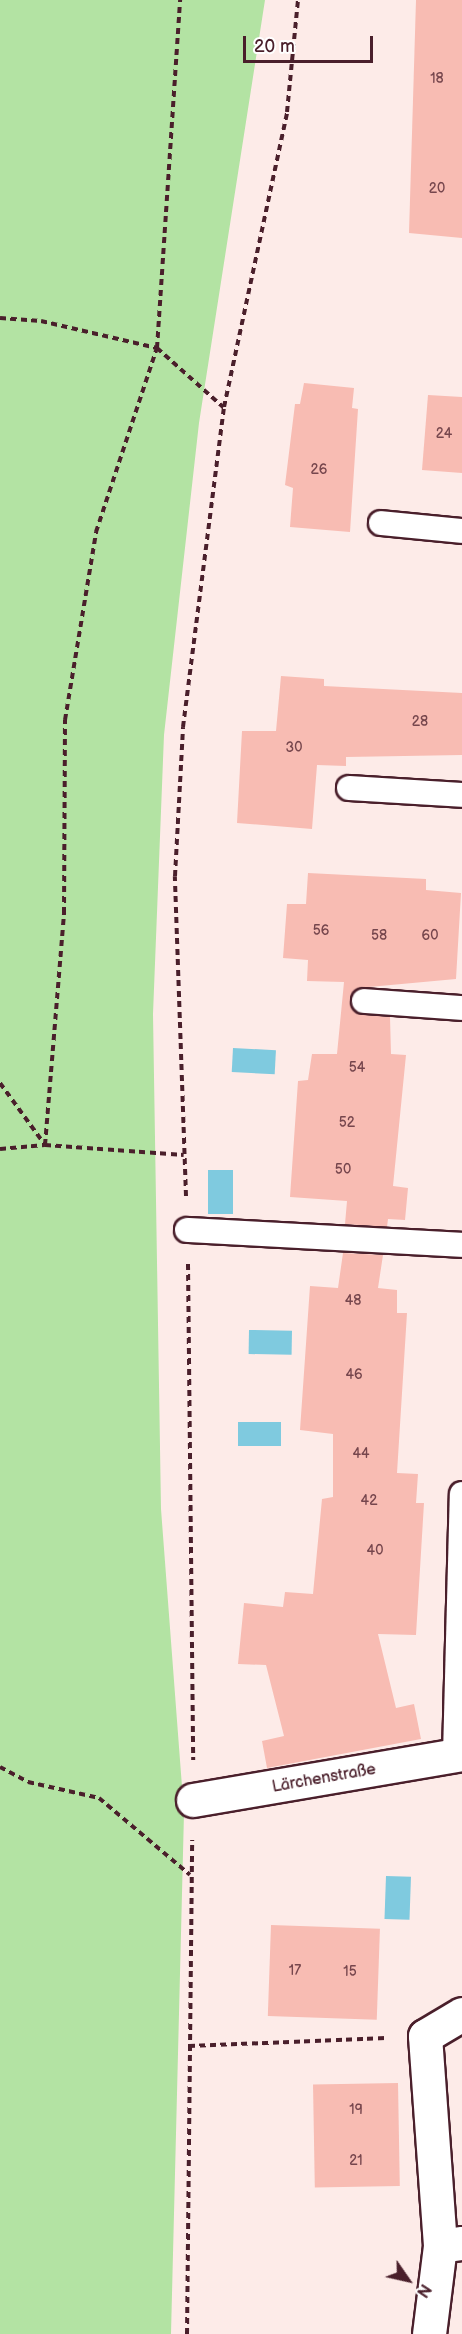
<!DOCTYPE html>
<html>
<head>
<meta charset="utf-8">
<style>
	body { margin:0 }
	#map { position:relative; width:462px; height:2334px; overflow:hidden; background:#fdebe8; font-family:"Balsamiq Sans",sans-serif }
	div>[style] { position:absolute }
	.green>* { inset:0; background:#b3e3a3 }
	.water>* { inset:0; background:#7fcadf; transform-origin:0 0 }
	.building>* { inset:0; background:#f8bcb3; transform-origin:0 0 }
	.path>* { height:4px; margin-top:-2px; transform-origin:0; background:repeating-linear-gradient(90deg,#4a1f2b 0 6px,transparent 0 10.5px) }
	.roads { filter:drop-shadow(2px 0 #4a1f2b) drop-shadow(-2px 0 #4a1f2b) drop-shadow(0 2px #4a1f2b) drop-shadow(0 -2px #4a1f2b) }
	.lane>* { height:24px; margin:-12px; padding:0 12px; transform-origin:12px; border-radius:12px; background:#fff }
	.street>* { height:33px; margin:-16.5px; padding:0 16.5px; transform-origin:16.5px; border-radius:16.5px; background:#fff }
	span { translate:-50% -50%; white-space:nowrap; text-align:center; line-height:1.15; -webkit-text-stroke:4.5px #fff; paint-order:stroke }
	.number-label { font-size:14px; color:#76464d }
	.number-label span { -webkit-text-stroke-width:0 }
	.street-label { font-size:16px; color:#4a1f2b }
	.north { position:absolute; left:378px; top:2250px; width:60px; height:60px; -webkit-text-stroke:4px #fff; paint-order:stroke; rotate:124deg; font-size:16px; font-weight:700; line-height:24px; text-align:center; color:#4a1f2b }
	.north::after { content:''; display:block; margin:auto; width:21px; height:27px; background:#4a1f2b; clip-path:polygon(50% 0,100% 100%,50% 72%,0 100%) }
	.scale { position:absolute; left:243px; top:36px; width:130px; height:27px; box-sizing:border-box; border:3px solid #4a1f2b; border-top:0; padding-left:8px; font-size:18px; line-height:21px; white-space:nowrap; color:#4a1f2b; -webkit-text-stroke:4px #fff; paint-order:stroke }
</style>
</head>
<body>
<div id="map">
	<div class="green">
		<i style="clip-path:polygon(0 0,265px 0,199px 423px,164px 735px,153px 1014px,161px 1509px,184px 1813px,171px 2334px,0 2334px)"></i>
	</div>
	<div class="water">
		<i style="left:233px;top:1048px;width:43px;height:24px;rotate:3deg"></i>
		<i style="left:233px;top:1170px;width:44px;height:25px;rotate:90deg"></i>
		<i style="left:249px;top:1330px;width:43px;height:24px;rotate:1deg"></i>
		<i style="left:238px;top:1422px;width:43px;height:24px"></i>
		<i style="left:386px;top:1876px;width:25px;height:43px;rotate:2deg"></i>
	</div>
	<div class="building">
		<i style="clip-path:polygon(416px 0,462px 0,462px 238px,409px 233px)"></i>
		<i style="clip-path:polygon(304px 383px,354px 388px,352px 408px,358px 409px,350px 532px,290px 527px,293px 488px,285px 485px,295px 404px,300px 404px)"></i>
		<i style="clip-path:polygon(428px 395px,462px 397px,462px 473px,422px 470px)"></i>
		<i style="clip-path:polygon(281px 676px,324px 679px,324px 686px,462px 693px,462px 755px,346px 757px,346px 766px,317px 765px,312px 829px,237px 823px,242px 731px,276px 731px)"></i>
		<i style="clip-path:polygon(308px 873px,426px 879px,426px 890px,461px 893px,456px 979px,358px 988px,350px 999px,357px 1013px,390px 1017px,391px 1054px,406px 1055px,393px 1186px,408px 1188px,405px 1220px,388px 1219px,387px 1227px,345px 1224px,347px 1201px,290px 1197px,298px 1081px,308px 1080px,312px 1054px,337px 1054px,344px 982px,307px 981px,308px 960px,283px 958px,287px 904px,306px 904px)"></i>
		<i style="clip-path:polygon(343px 1253px,383px 1255px,378px 1288px,397px 1290px,397px 1313px,407px 1313px,397px 1473px,418px 1474px,416px 1503px,424px 1503px,416px 1635px,378px 1634px,396px 1708px,414px 1704px,421px 1739px,267px 1768px,262px 1741px,284px 1736px,266px 1665px,238px 1664px,244px 1603px,283px 1607px,285px 1592px,313px 1594px,322px 1499px,333px 1497px,333px 1434px,300px 1430px,310px 1286px,338px 1288px)"></i>
		<i style="left:271px;top:1925px;width:109px;height:91px;rotate:2deg"></i>
		<i style="left:398px;top:2083px;width:103px;height:85px;rotate:89deg"></i>
	</div>
	<div class="path">
		<i style="left:0;top:318px;width:41px;rotate:4.2deg"></i>
		<i style="left:41px;top:321px;width:119px;rotate:13.1deg"></i>
		<i style="left:157px;top:348px;width:89px;rotate:41.8deg"></i>
		<i style="left:0;top:1083px;width:77px;rotate:54deg"></i>
		<i style="left:45px;top:1145px;width:233px;rotate:-85.3deg"></i>
		<i style="left:64px;top:913px;width:193px;rotate:-89.7deg"></i>
		<i style="left:65px;top:720px;width:191px;rotate:-80.6deg"></i>
		<i style="left:96px;top:532px;width:194px;rotate:-71.7deg"></i>
		<i style="left:157px;top:348px;width:349px;rotate:-86.2deg"></i>
		<i style="left:0;top:1149px;width:45px;rotate:-5.1deg"></i>
		<i style="left:45px;top:1145px;width:139px;rotate:4.1deg"></i>
		<i style="left:186px;top:1196px;width:320px;rotate:-92deg"></i>
		<i style="left:175px;top:876px;width:149px;rotate:-86.9deg"></i>
		<i style="left:183px;top:727px;width:323px;rotate:-82.7deg"></i>
		<i style="left:224px;top:407px;width:302px;rotate:-77.9deg"></i>
		<i style="left:287px;top:112px;width:113px;rotate:-84.4deg"></i>
		<i style="left:188px;top:1264px;width:496px;rotate:89.4deg"></i>
		<i style="left:0;top:1767px;width:32px;rotate:28deg"></i>
		<i style="left:28px;top:1782px;width:73px;rotate:12.7deg"></i>
		<i style="left:99px;top:1798px;width:119px;rotate:40.2deg"></i>
		<i style="left:189px;top:2046px;width:197px;rotate:-2.3deg"></i>
		<i style="left:187px;top:2334px;width:494px;rotate:-89.4deg"></i>
	</div>
	<div class="roads">
		<div class="lane">
			<i style="left:381px;top:523px;width:81px;rotate:5.6deg"></i>
			<i style="left:349px;top:788px;width:113px;rotate:3.5deg"></i>
			<i style="left:364px;top:1001px;width:98px;rotate:4.1deg"></i>
			<i style="left:187px;top:1230px;width:275px;rotate:3.1deg"></i>
			<i style="left:455px;top:1755px;width:261px;rotate:-88.5deg"></i>
		</div>
		<div class="street">
			<i style="left:193px;top:1800px;width:273px;rotate:-9.7deg"></i>
			<i style="left:462px;top:2014px;width:43px;rotate:149.3deg"></i>
			<i style="left:425px;top:2036px;width:211px;rotate:85.9deg"></i>
			<i style="left:440px;top:2246px;width:22px;rotate:-8deg"></i>
			<i style="left:429px;top:2334px;width:89px;rotate:-82.9deg"></i>
		</div>
	</div>
	<div class="number-label">
		<span style="left:437px;top:79px">18</span>
		<span style="left:437px;top:189px">20</span>
		<span style="left:444px;top:434px">24</span>
		<span style="left:319px;top:470px">26</span>
		<span style="left:420px;top:722px">28</span>
		<span style="left:294px;top:748px">30</span>
		<span style="left:321px;top:931px">56</span>
		<span style="left:379px;top:936px">58</span>
		<span style="left:430px;top:936px">60</span>
		<span style="left:357px;top:1068px">54</span>
		<span style="left:347px;top:1123px">52</span>
		<span style="left:343px;top:1170px">50</span>
		<span style="left:353px;top:1301px">48</span>
		<span style="left:354px;top:1375px">46</span>
		<span style="left:361px;top:1454px">44</span>
		<span style="left:369px;top:1501px">42</span>
		<span style="left:375px;top:1551px">40</span>
		<span style="left:295px;top:1971px">17</span>
		<span style="left:350px;top:1972px">15</span>
		<span style="left:356px;top:2110px">19</span>
		<span style="left:356px;top:2161px">21</span>
	</div>
	<div class="street-label">
		<span style="left:324px;top:1779px;rotate:-10deg">Lärchenstraße</span>
	</div>
	<div class="north">N</div>
	<div class="scale">20 m</div>
</div>
</body>
</html>
